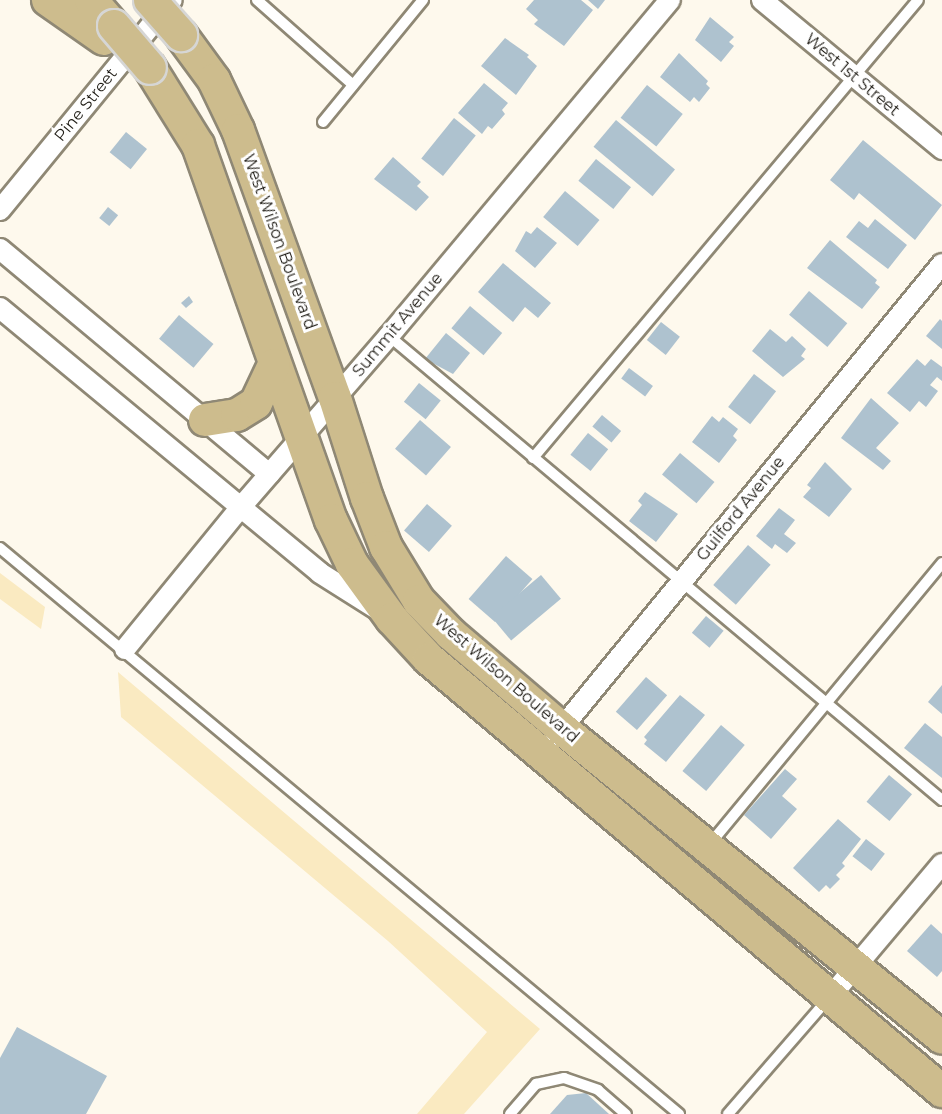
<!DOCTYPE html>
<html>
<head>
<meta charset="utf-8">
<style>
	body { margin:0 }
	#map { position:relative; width:942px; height:1114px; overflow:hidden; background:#fef9ed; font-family:Montserrat,sans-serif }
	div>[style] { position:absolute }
	.green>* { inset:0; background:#faeac1 }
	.building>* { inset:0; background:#aec2cf; transform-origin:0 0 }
	.roads { filter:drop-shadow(2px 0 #8f8875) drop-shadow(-2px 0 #8f8875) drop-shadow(0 2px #8f8875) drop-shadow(0 -2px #8f8875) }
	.service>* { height:10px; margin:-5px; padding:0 5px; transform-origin:5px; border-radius:5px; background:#fff }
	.minor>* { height:20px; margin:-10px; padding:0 10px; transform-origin:10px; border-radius:10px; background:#fff }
	.primary>* { height:32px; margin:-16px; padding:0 16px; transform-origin:16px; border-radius:16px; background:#cdbc8d }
	.bridges { filter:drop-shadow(2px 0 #d6d6d5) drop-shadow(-2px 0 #d6d6d5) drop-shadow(0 2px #d6d6d5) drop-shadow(0 -2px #d6d6d5) }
	.primary-bridge>* { height:32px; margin:-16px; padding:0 16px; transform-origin:16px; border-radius:16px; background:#cdbc8d }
	span { translate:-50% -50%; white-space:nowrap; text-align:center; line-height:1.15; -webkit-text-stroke:6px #fff; paint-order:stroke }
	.street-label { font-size:16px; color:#1e1b14 }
</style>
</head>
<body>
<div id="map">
	<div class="green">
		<i style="clip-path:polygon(0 573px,45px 607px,41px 629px,0 599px)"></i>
		<i style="clip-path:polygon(118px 672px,540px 1029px,464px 1114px,417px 1114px,487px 1032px,388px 941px,121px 717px)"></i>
	</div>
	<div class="building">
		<i style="clip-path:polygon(534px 0,581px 0,593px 10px,564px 46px,534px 24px,538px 20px,526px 9px)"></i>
		<i style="clip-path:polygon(588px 0,605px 0,598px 9px)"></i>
		<i style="clip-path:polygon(710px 17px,734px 37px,729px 42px,734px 46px,721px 62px,695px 40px)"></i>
		<i style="clip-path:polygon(505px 38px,529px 55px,527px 57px,537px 66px,516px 95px,481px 66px)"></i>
		<i style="clip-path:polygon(679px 53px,708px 81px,706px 84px,710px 88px,699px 102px,694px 97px,690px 102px,660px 77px)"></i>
		<i style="clip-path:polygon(484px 83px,508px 103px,502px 110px,505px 114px,492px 129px,488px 126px,482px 134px,458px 113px)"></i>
		<i style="left:647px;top:85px;width:46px;height:42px;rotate:39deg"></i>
		<i style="left:454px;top:118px;width:28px;height:52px;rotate:39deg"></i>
		<i style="left:616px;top:120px;width:77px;height:35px;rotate:40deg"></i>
		<i style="left:126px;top:132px;width:27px;height:26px;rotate:39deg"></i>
		<i style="clip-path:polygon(863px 140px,942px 205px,915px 240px,859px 193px,854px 200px,830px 180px)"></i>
		<i style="clip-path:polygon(393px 157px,421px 182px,417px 186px,429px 197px,416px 211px,374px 179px)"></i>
		<i style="left:596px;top:159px;width:45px;height:28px;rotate:39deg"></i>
		<i style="left:565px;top:191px;width:45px;height:34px;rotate:40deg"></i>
		<i style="left:108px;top:207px;width:13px;height:14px;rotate:39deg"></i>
		<i style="clip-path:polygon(875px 219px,907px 245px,888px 269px,846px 237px,859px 221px,868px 228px)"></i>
		<i style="clip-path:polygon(537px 227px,557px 243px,535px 268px,515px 251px,526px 231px,531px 234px)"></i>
		<i style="clip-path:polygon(830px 240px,877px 280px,875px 283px,880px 287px,862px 309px,807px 268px)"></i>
		<i style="clip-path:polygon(503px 263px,551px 303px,538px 318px,525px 307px,513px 322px,478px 292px)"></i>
		<i style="left:809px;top:291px;width:50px;height:31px;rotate:40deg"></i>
		<i style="clip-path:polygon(189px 296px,193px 302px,186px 308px,181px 303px)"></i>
		<i style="left:470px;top:306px;width:42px;height:29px;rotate:40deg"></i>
		<i style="left:179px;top:315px;width:45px;height:31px;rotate:40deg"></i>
		<i style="clip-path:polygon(940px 319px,942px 321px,942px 349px,926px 336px)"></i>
		<i style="left:661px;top:322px;width:24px;height:23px;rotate:38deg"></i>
		<i style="clip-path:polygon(770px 329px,786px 342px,792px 336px,806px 349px,801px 356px,805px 359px,783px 377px,752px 351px)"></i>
		<i style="clip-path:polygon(446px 333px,470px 353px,453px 374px,425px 359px)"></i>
		<i style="clip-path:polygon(917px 359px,925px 366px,931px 359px,942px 367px,942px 381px,937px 377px,930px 385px,938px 391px,926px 407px,919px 401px,910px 412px,887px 393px)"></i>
		<i style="left:629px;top:368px;width:30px;height:13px;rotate:37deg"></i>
		<i style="left:754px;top:374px;width:28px;height:42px;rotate:38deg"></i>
		<i style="left:419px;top:383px;width:28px;height:24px;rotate:39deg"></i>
		<i style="clip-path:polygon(871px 398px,899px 423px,876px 448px,891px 461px,883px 470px,841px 438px)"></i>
		<i style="left:602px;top:415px;width:25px;height:15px;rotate:40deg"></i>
		<i style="clip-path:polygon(712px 416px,719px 422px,723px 417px,738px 429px,733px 436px,737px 440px,719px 463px,692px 442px)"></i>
		<i style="left:420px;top:420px;width:41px;height:38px;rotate:41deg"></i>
		<i style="left:588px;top:433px;width:26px;height:28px;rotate:39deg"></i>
		<i style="left:680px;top:453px;width:45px;height:28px;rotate:40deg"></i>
		<i style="clip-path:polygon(825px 462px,852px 489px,829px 517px,803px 497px,811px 488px,807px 485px)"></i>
		<i style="clip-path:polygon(645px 492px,678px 514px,656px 542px,629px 521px,642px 505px,638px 501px)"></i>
		<i style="left:427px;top:504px;width:33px;height:35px;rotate:41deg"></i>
		<i style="clip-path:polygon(779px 508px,795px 520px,784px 534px,796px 543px,787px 553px,775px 544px,772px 549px,756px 536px)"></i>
		<i style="left:748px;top:545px;width:30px;height:53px;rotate:41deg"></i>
		<i style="left:506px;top:556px;width:35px;height:57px;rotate:41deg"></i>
		<i style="left:541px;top:575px;width:31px;height:65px;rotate:50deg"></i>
		<i style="left:706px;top:616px;width:23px;height:22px;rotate:40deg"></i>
		<i style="left:646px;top:677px;width:28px;height:46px;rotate:41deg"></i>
		<i style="clip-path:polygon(942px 685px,942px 714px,928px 702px)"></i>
		<i style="clip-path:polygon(680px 695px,705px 715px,666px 762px,644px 744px,647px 740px,644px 737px)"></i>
		<i style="clip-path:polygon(925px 723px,942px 737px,942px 778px,904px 748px)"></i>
		<i style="left:721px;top:725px;width:31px;height:60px;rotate:40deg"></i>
		<i style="clip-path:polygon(785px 769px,797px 779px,782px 796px,797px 809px,771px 839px,744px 815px)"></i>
		<i style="left:889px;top:775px;width:30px;height:35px;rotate:40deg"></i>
		<i style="clip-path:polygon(838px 819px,861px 839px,842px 863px,845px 866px,836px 875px,840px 879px,830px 889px,826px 885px,819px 892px,793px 868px)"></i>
		<i style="left:866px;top:839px;width:24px;height:22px;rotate:38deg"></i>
		<i style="clip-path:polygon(931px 924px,942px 934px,942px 971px,937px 977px,907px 951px)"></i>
		<i style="clip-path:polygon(17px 1027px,107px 1076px,86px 1114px,0 1114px,0 1058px)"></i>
		<i style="clip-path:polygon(586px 1093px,609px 1114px,550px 1114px,567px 1095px)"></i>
	</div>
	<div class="roads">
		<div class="service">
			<i style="left:257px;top:0;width:128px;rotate:41.5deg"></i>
			<i style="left:323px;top:122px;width:158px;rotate:-50.7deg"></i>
			<i style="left:389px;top:336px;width:722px;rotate:40deg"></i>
			<i style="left:533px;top:458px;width:598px;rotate:-49.95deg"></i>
			<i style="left:0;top:548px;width:884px;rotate:39.81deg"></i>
			<i style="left:709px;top:845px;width:366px;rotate:-50.4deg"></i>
			<i style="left:510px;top:1114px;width:40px;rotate:-49deg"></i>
			<i style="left:536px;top:1084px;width:29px;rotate:-12deg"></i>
			<i style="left:564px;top:1078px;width:36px;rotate:19deg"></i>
			<i style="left:598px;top:1090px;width:37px;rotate:41deg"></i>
			<i style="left:728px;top:1114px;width:152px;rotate:-49deg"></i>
		</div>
		<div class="minor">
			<i style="left:762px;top:0;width:234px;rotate:39.6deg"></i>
			<i style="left:0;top:210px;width:271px;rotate:-50.7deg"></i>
			<i style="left:0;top:249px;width:351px;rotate:39.9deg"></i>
			<i style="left:0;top:308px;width:415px;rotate:39.6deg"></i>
			<i style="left:320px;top:573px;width:67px;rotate:32.3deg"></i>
			<i style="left:125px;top:649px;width:182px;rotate:-50.8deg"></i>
			<i style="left:240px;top:508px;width:228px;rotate:-49.1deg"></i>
			<i style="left:389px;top:336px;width:438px;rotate:-50.1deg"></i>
			<i style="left:556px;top:735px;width:609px;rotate:-50.66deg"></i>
			<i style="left:830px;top:997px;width:174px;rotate:-49.9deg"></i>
		</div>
		<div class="primary">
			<i style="left:48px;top:0;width:68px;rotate:34.9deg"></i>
			<i style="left:91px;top:0;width:35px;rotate:49deg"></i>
			<i style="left:181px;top:35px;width:56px;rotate:53.7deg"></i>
			<i style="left:214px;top:80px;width:55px;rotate:64.4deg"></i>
			<i style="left:238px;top:130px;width:285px;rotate:70.1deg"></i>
			<i style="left:335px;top:398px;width:105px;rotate:72.3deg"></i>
			<i style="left:367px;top:498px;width:53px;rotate:68.8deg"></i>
			<i style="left:386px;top:547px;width:63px;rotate:58.6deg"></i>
			<i style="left:419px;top:601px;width:46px;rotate:45.9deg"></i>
			<i style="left:451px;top:634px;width:145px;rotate:40.5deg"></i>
			<i style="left:561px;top:728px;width:491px;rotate:39.1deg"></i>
			<i style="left:150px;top:68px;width:91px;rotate:58.1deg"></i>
			<i style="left:198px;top:145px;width:398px;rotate:70.5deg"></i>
			<i style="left:331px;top:520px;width:49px;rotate:64.5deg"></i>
			<i style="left:352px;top:564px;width:68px;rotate:54deg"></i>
			<i style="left:392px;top:619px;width:54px;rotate:47.2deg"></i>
			<i style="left:429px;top:659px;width:671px;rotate:40.1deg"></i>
			<i style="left:205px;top:420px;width:32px;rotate:-9deg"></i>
			<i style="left:237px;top:415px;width:22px;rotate:-32deg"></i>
			<i style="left:256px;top:403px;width:42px;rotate:-64.7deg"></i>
		</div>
	</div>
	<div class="bridges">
		<div class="primary-bridge">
			<i style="left:150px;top:0;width:47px;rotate:48.5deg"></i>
			<i style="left:114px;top:26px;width:55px;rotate:49.4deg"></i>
		</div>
	</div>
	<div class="street-label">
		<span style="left:852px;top:75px;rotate:40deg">West 1st Street</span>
		<span style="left:86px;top:105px;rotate:-51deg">Pine Street</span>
		<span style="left:279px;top:242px;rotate:70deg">West Wilson Boulevard</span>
		<span style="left:398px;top:325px;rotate:-50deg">Summit Avenue</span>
		<span style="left:741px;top:509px;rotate:-51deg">Guilford Avenue</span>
		<span style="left:506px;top:679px;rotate:41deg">West Wilson Boulevard</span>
	</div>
</div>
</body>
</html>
